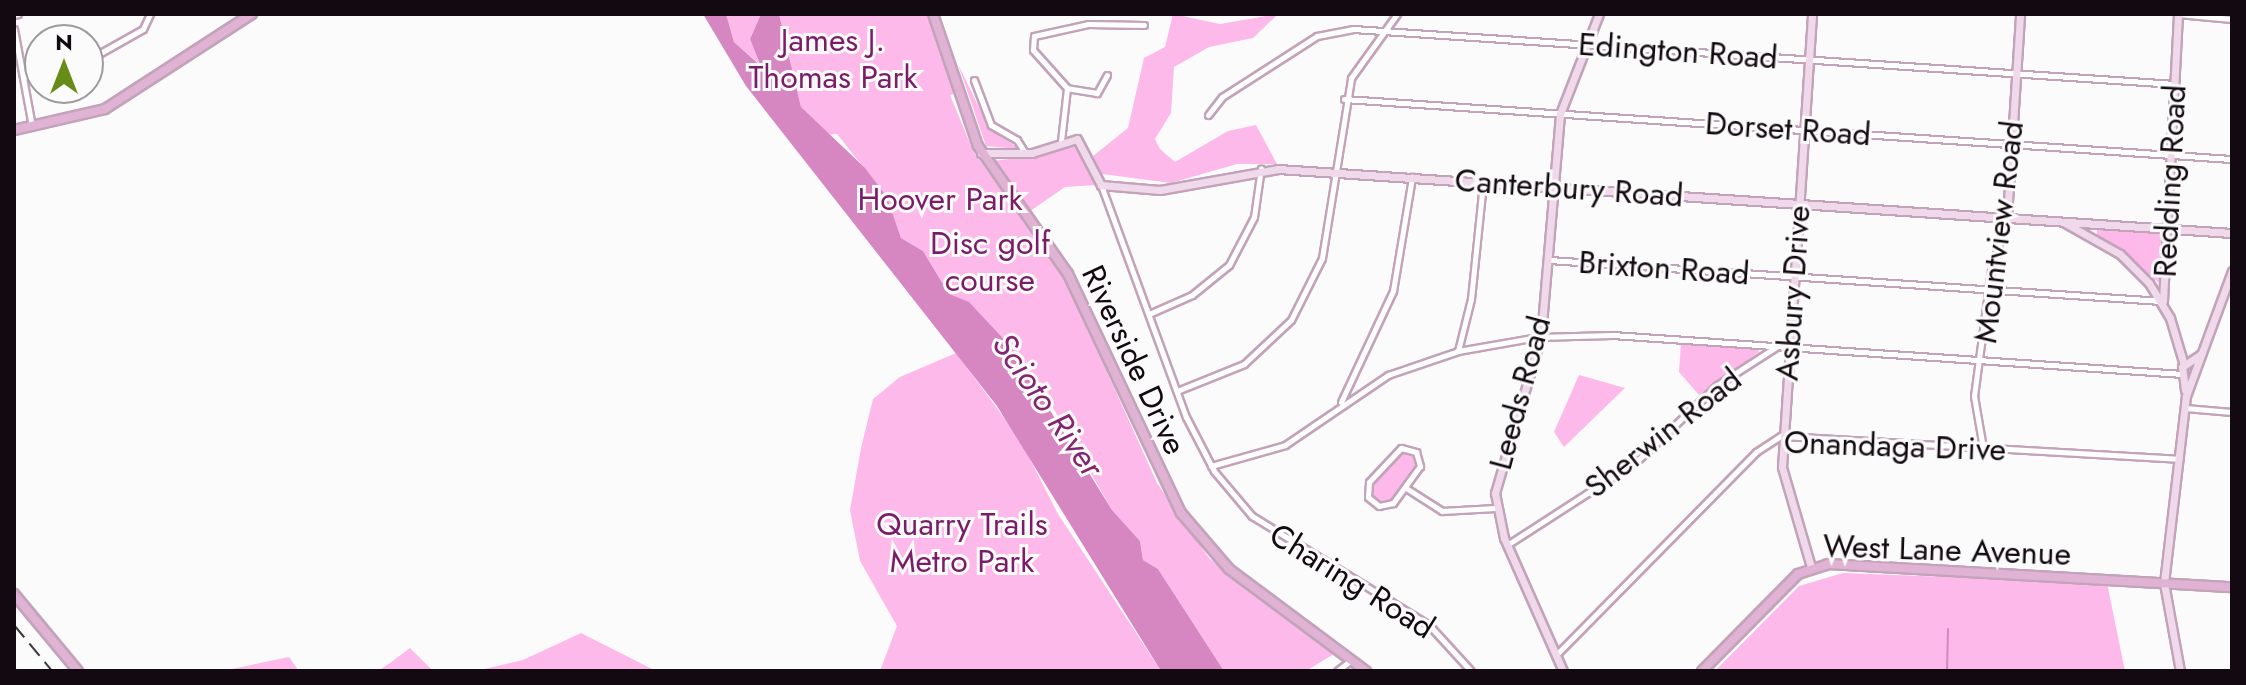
<!DOCTYPE html>
<html>
<head>
<meta charset="utf-8">
<style>
	body { margin:0 }
	#map { position:relative; width:2246px; height:685px; overflow:hidden; background:#fbfbfb; font-family:Jost,sans-serif }
	div>[style] { position:absolute }
	.green>* { inset:0; background:#feb9eb }
	.water>* { inset:0; background:#d687c2 }
	.stream>* { height:2px; margin:-1px; padding:0 1px; transform-origin:1px; border-radius:1px; background:#d687c2 }
	.roads { filter:drop-shadow(2px 0 #c3a3ba) drop-shadow(-2px 0 #c3a3ba) drop-shadow(0 2px #c3a3ba) drop-shadow(0 -2px #c3a3ba) }
	.street>* { height:5px; margin:-2.5px; padding:0 2.5px; transform-origin:2.5px; border-radius:2.5px; background:#fff }
	.secondary>* { height:7px; margin:-3.5px; padding:0 3.5px; transform-origin:3.5px; border-radius:3.5px; background:#efd9ea }
	.primary>* { height:8px; margin:-4px; padding:0 4px; transform-origin:4px; border-radius:4px; background:#e0b3d4 }
	.rail>* { height:2px; margin-top:-1px; transform-origin:0; background:repeating-linear-gradient(90deg,#40383e 0 16px,transparent 0 24px) }
	span { translate:-50% -50%; white-space:nowrap; text-align:center; line-height:1.15; -webkit-text-stroke:6px #fbfbfb; paint-order:stroke }
	.park-label { font-size:32px; color:#7a1c68 }
	.street-label { font-size:32px; color:#130910 }
	.water-label { font-size:34px; color:#832671; font-style:italic }
	.frame { position:absolute; inset:0; border:16px solid #130910; pointer-events:none }
	.north { position:absolute; left:24px; top:24px; width:80px; height:80px; box-sizing:border-box; background:#fbfbfb; border:2px solid #9e9a9d; border-radius:50%; rotate:0deg; font-size:22px; font-weight:700; line-height:32px; text-align:center; color:#130910 }
	.north::after { content:''; display:block; margin:auto; width:28px; height:36px; background:#668c16; clip-path:polygon(50% 0,100% 100%,50% 72%,0 100%) }
</style>
</head>
<body>
<div id="map">
	<div class="green">
		<i style="clip-path:polygon(726px 14px,761px 14px,750px 39px,762px 66px,734px 42px)"></i>
		<i style="clip-path:polygon(779px 14px,933px 14px,956px 93px,950px 95px,974px 153px,1062px 272px,1157px 483px,1209px 558px,1334px 654px,1306px 671px,1224px 671px,1158px 569px,1143px 560px,1140px 541px,1112px 510px,1052px 406px,949px 294px,923px 251px,901px 238px,887px 197px,837px 134px,823px 135px,801px 107px)"></i>
		<i style="clip-path:polygon(1173px 14px,1220px 24px,1278px 14px,1253px 38px,1209px 47px,1174px 67px,1171px 113px,1155px 139px,1160px 149px,1175px 162px,1228px 131px,1256px 125px,1277px 164px,1237px 164px,1171px 183px,1102px 174px,1093px 156px,1128px 128px,1144px 58px,1165px 47px)"></i>
		<i style="clip-path:polygon(958px 64px,989px 128px,1019px 149px,986px 146px)"></i>
		<i style="clip-path:polygon(1064px 143px,1078px 143px,1097px 185px,1065px 187px,1029px 212px,993px 161px,1040px 155px)"></i>
		<i style="clip-path:polygon(2097px 227px,2165px 232px,2162px 285px,2097px 235px)"></i>
		<i style="clip-path:polygon(1681px 343px,1757px 348px,1759px 352px,1699px 395px,1679px 372px)"></i>
		<i style="clip-path:polygon(956px 353px,1019px 438px,1058px 514px,1161px 671px,880px 671px,897px 626px,860px 561px,850px 510px,861px 448px,873px 399px,900px 377px)"></i>
		<i style="clip-path:polygon(1579px 375px,1625px 388px,1564px 447px,1554px 432px)"></i>
		<i style="clip-path:polygon(1404px 450px,1415px 454px,1418px 468px,1391px 501px,1377px 503px,1370px 484px)"></i>
		<i style="clip-path:polygon(1843px 573px,2107px 583px,2125px 671px,1715px 671px,1799px 586px)"></i>
		<i style="clip-path:polygon(581px 633px,656px 671px,476px 671px,523px 660px)"></i>
		<i style="clip-path:polygon(410px 648px,433px 671px,378px 671px,390px 663px)"></i>
		<i style="clip-path:polygon(289px 657px,299px 671px,226px 671px,227px 670px)"></i>
	</div>
	<div class="water">
		<i style="clip-path:polygon(703px 14px,726px 14px,734px 42px,761px 66px,750px 39px,761px 14px,779px 14px,801px 107px,865px 168px,887px 197px,901px 238px,923px 251px,949px 294px,969px 302px,1010px 346px,1112px 510px,1140px 541px,1143px 560px,1158px 569px,1224px 671px,1161px 671px,997px 406px,746px 86px)"></i>
	</div>
	<div class="stream">
		<i style="left:1947px;top:671px;width:42px;rotate:-88.6deg"></i>
	</div>
	<div class="roads">
		<div class="street">
			<i style="left:2177px;top:14px;width:55px;rotate:5.2deg"></i>
			<i style="left:14px;top:15px;width:4px;rotate:-14deg"></i>
			<i style="left:14px;top:29px;width:99px;rotate:79.5deg"></i>
			<i style="left:88px;top:60px;width:63px;rotate:-29.4deg"></i>
			<i style="left:143px;top:29px;width:17px;rotate:-65deg"></i>
			<i style="left:1107px;top:75px;width:21px;rotate:119deg"></i>
			<i style="left:1097px;top:93px;width:30px;rotate:-171deg"></i>
			<i style="left:1067px;top:88px;width:51px;rotate:-131.8deg"></i>
			<i style="left:1033px;top:50px;width:14px;rotate:-86deg"></i>
			<i style="left:1034px;top:36px;width:55px;rotate:-12.5deg"></i>
			<i style="left:1088px;top:24px;width:56px;rotate:1deg"></i>
			<i style="left:23px;top:77px;width:17px;rotate:-10deg"></i>
			<i style="left:974px;top:80px;width:48px;rotate:69.3deg"></i>
			<i style="left:991px;top:125px;width:30px;rotate:30deg"></i>
			<i style="left:1017px;top:140px;width:15px;rotate:58deg"></i>
			<i style="left:1344px;top:99px;width:890px;rotate:3.87deg"></i>
			<i style="left:1208px;top:115px;width:23px;rotate:-52deg"></i>
			<i style="left:1222px;top:97px;width:113px;rotate:-32.7deg"></i>
			<i style="left:1317px;top:36px;width:37px;rotate:-11deg"></i>
			<i style="left:1353px;top:29px;width:823px;rotate:3.83deg"></i>
			<i style="left:1061px;top:141px;width:53px;rotate:-83.5deg"></i>
			<i style="left:1101px;top:185px;width:247px;rotate:69.9deg"></i>
			<i style="left:1186px;top:417px;width:61px;rotate:62.6deg"></i>
			<i style="left:1214px;top:471px;width:59px;rotate:49.8deg"></i>
			<i style="left:1252px;top:516px;width:208px;rotate:31.6deg"></i>
			<i style="left:1429px;top:625px;width:62px;rotate:47.6deg"></i>
			<i style="left:1549px;top:260px;width:614px;rotate:3.83deg"></i>
			<i style="left:1149px;top:314px;width:47px;rotate:-23.8deg"></i>
			<i style="left:1192px;top:295px;width:48px;rotate:-39deg"></i>
			<i style="left:1229px;top:265px;width:54px;rotate:-62.5deg"></i>
			<i style="left:1254px;top:217px;width:49px;rotate:-81.9deg"></i>
			<i style="left:1458px;top:351px;width:54px;rotate:-76deg"></i>
			<i style="left:1471px;top:299px;width:118px;rotate:-84.1deg"></i>
			<i style="left:1177px;top:391px;width:72px;rotate:-21.9deg"></i>
			<i style="left:1244px;top:364px;width:64px;rotate:-43.1deg"></i>
			<i style="left:1291px;top:320px;width:69px;rotate:-63.4deg"></i>
			<i style="left:1322px;top:258px;width:182px;rotate:-80.8deg"></i>
			<i style="left:1351px;top:78px;width:79px;rotate:-54.3deg"></i>
			<i style="left:1341px;top:402px;width:123px;rotate:-64.9deg"></i>
			<i style="left:1393px;top:291px;width:116px;rotate:-80.5deg"></i>
			<i style="left:2185px;top:408px;width:47px;rotate:4.9deg"></i>
			<i style="left:1401px;top:448px;width:16px;rotate:15deg"></i>
			<i style="left:1416px;top:452px;width:15px;rotate:74deg"></i>
			<i style="left:1420px;top:466px;width:46px;rotate:126.1deg"></i>
			<i style="left:1393px;top:503px;width:14px;rotate:168deg"></i>
			<i style="left:1379px;top:506px;width:14px;rotate:-141deg"></i>
			<i style="left:1368px;top:497px;width:15px;rotate:-86deg"></i>
			<i style="left:1369px;top:482px;width:47px;rotate:-46.7deg"></i>
			<i style="left:1983px;top:448px;width:53px;rotate:-99.8deg"></i>
			<i style="left:1974px;top:396px;width:126px;rotate:-82.3deg"></i>
			<i style="left:1991px;top:271px;width:56px;rotate:-73.5deg"></i>
			<i style="left:1211px;top:466px;width:77px;rotate:-15.8deg"></i>
			<i style="left:1285px;top:445px;width:125px;rotate:-34.2deg"></i>
			<i style="left:1388px;top:375px;width:74px;rotate:-18.9deg"></i>
			<i style="left:1458px;top:351px;width:80px;rotate:-10deg"></i>
			<i style="left:1537px;top:337px;width:75px;rotate:-1.5deg"></i>
			<i style="left:1612px;top:335px;width:571px;rotate:3.91deg"></i>
			<i style="left:1406px;top:488px;width:43px;rotate:32.6deg"></i>
			<i style="left:1442px;top:511px;width:53px;rotate:-3.2deg"></i>
			<i style="left:1507px;top:545px;width:155px;rotate:-32.9deg"></i>
			<i style="left:1637px;top:461px;width:110px;rotate:-43.5deg"></i>
			<i style="left:1717px;top:385px;width:70px;rotate:-32.8deg"></i>
			<i style="left:1556px;top:655px;width:285px;rotate:-45.4deg"></i>
			<i style="left:1756px;top:452px;width:30px;rotate:-33deg"></i>
			<i style="left:1781px;top:436px;width:399px;rotate:3.3deg"></i>
			<i style="left:1337px;top:671px;width:18px;rotate:-38deg"></i>
		</div>
		<div class="secondary">
			<i style="left:981px;top:153px;width:51px"></i>
			<i style="left:1032px;top:153px;width:47px;rotate:-17.3deg"></i>
			<i style="left:1077px;top:139px;width:52px;rotate:62.4deg"></i>
			<i style="left:1101px;top:185px;width:59px;rotate:4.8deg"></i>
			<i style="left:1160px;top:190px;width:120px;rotate:-10.1deg"></i>
			<i style="left:1278px;top:169px;width:956px;rotate:3.84deg"></i>
			<i style="left:2007px;top:217px;width:203px;rotate:-86.3deg"></i>
			<i style="left:2065px;top:223px;width:63px;rotate:29.4deg"></i>
			<i style="left:2120px;top:254px;width:41px;rotate:45deg"></i>
			<i style="left:2149px;top:283px;width:41px;rotate:59deg"></i>
			<i style="left:2170px;top:318px;width:49px;rotate:73.4deg"></i>
			<i style="left:2163px;top:301px;width:287px;rotate:-87deg"></i>
			<i style="left:2185px;top:390px;width:23px;rotate:-97deg"></i>
			<i style="left:2182px;top:367px;width:22px;rotate:-34deg"></i>
			<i style="left:1811px;top:567px;width:104px;rotate:-106.2deg"></i>
			<i style="left:1782px;top:467px;width:454px;rotate:-86.2deg"></i>
			<i style="left:1563px;top:671px;width:145px;rotate:-113.9deg"></i>
			<i style="left:1504px;top:538px;width:46px;rotate:-101.3deg"></i>
			<i style="left:1495px;top:493px;width:164px;rotate:-73.7deg"></i>
			<i style="left:1541px;top:336px;width:223px;rotate:-85.1deg"></i>
			<i style="left:1560px;top:114px;width:107px;rotate:-68.7deg"></i>
			<i style="left:2180px;top:671px;width:89px;rotate:-100.3deg"></i>
			<i style="left:2164px;top:583px;width:188px;rotate:-83.3deg"></i>
			<i style="left:2186px;top:396px;width:133px;rotate:-69.8deg"></i>
		</div>
		<div class="primary">
			<i style="left:933px;top:14px;width:139px;rotate:71.2deg"></i>
			<i style="left:978px;top:146px;width:156px;rotate:54.9deg"></i>
			<i style="left:1068px;top:274px;width:264px;rotate:64.7deg"></i>
			<i style="left:1181px;top:513px;width:74px;rotate:49.4deg"></i>
			<i style="left:1229px;top:569px;width:171px;rotate:36.7deg"></i>
			<i style="left:14px;top:130px;width:93px;rotate:-13deg"></i>
			<i style="left:105px;top:109px;width:175px;rotate:-32.9deg"></i>
			<i style="left:14px;top:594px;width:100px;rotate:50.3deg"></i>
			<i style="left:1702px;top:671px;width:136px;rotate:-45.3deg"></i>
			<i style="left:1798px;top:574px;width:32px;rotate:-18deg"></i>
			<i style="left:1828px;top:564px;width:405px;rotate:3.3deg"></i>
		</div>
	</div>
	<div class="rail">
		<i style="left:14px;top:625px;width:60px;rotate:50.4deg"></i>
	</div>
	<div class="park-label">
		<span style="left:833px;top:59px">James J.<br>Thomas Park</span>
		<span style="left:940px;top:199px">Hoover Park</span>
		<span style="left:990px;top:262px">Disc golf<br>course</span>
		<span style="left:962px;top:543px">Quarry Trails<br>Metro Park</span>
	</div>
	<div class="street-label">
		<span style="left:1678px;top:51px;rotate:4deg">Edington Road</span>
		<span style="left:1788px;top:129px;rotate:4deg">Dorset Road</span>
		<span style="left:2170px;top:181px;rotate:-87deg">Redding Road</span>
		<span style="left:1569px;top:188px;rotate:4deg">Canterbury Road</span>
		<span style="left:1999px;top:232px;rotate:-83deg">Mountview Road</span>
		<span style="left:1664px;top:268px;rotate:4deg">Brixton Road</span>
		<span style="left:1793px;top:293px;rotate:-86deg">Asbury Drive</span>
		<span style="left:1134px;top:360px;rotate:65deg">Riverside Drive</span>
		<span style="left:1520px;top:393px;rotate:-75deg">Leeds Road</span>
		<span style="left:1663px;top:433px;rotate:-38deg">Sherwin Road</span>
		<span style="left:1895px;top:446px;rotate:2deg">Onandaga Drive</span>
		<span style="left:1947px;top:550px;rotate:2deg">West Lane Avenue</span>
		<span style="left:1352px;top:581px;rotate:32deg">Charing Road</span>
	</div>
	<div class="water-label">
		<span style="left:1048px;top:405px;rotate:55deg">Scioto River</span>
	</div>
	<div class="frame"></div>
	<div class="north">N</div>
</div>
</body>
</html>
